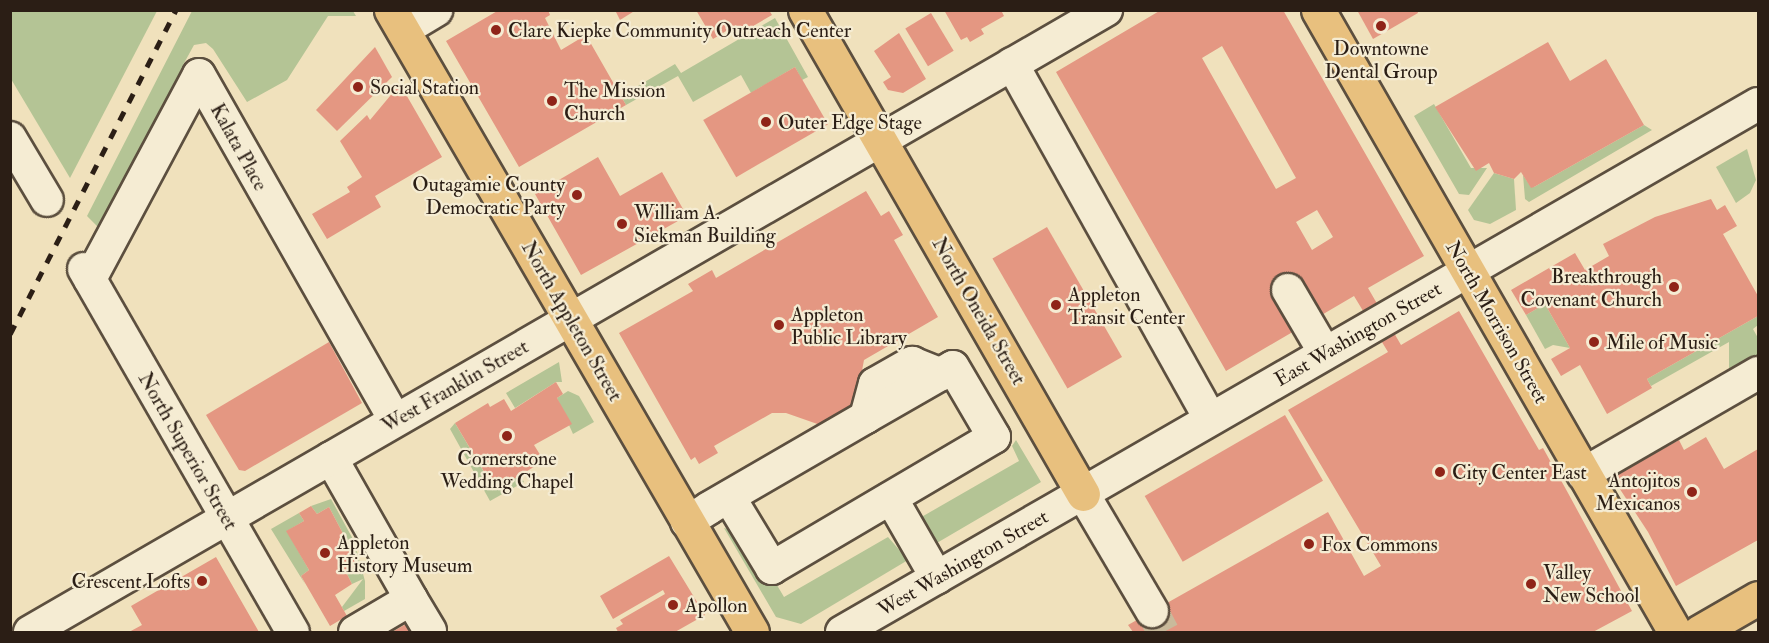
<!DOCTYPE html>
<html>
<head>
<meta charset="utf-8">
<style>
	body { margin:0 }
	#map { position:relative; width:1769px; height:643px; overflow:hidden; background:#f0e1bc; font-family:"IM FELL Double Pica",serif }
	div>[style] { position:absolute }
	.green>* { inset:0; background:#b4c495 }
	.building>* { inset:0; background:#e49782; transform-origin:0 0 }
	.minor-tunnel>* { height:32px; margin-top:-16px; transform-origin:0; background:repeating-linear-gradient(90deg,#c9ba9b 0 32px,transparent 0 48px) }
	.roads { filter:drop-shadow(2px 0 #5c4f3f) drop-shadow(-2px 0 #5c4f3f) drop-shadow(0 2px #5c4f3f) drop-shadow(0 -2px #5c4f3f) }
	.minor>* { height:32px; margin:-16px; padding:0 16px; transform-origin:16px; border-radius:16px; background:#f5ecd3 }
	.major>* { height:33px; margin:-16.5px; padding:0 16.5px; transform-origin:16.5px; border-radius:16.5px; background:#e8c07e }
	.rail>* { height:4.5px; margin-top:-2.25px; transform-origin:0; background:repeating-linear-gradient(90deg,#2b1e15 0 10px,transparent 0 20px) }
	.dots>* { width:16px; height:16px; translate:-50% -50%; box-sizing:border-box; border:3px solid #f5ecd3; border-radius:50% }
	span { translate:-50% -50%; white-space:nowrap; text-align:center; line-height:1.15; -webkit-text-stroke:4.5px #f5ecd3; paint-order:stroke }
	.poi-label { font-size:20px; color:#2b1e15 }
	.left { translate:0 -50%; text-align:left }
	.right { translate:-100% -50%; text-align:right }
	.street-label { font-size:20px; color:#2b1e15 }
	.frame { position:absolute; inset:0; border:12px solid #2b1e15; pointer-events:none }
</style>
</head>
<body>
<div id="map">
	<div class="green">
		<i style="clip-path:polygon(10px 11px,157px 11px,70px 178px,11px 79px)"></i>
		<i style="clip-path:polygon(192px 11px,353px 11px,356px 16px,328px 16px,287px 80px,247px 102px,213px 49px,206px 43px,194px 45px,183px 65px,183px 76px,102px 231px,87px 216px)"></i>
		<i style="clip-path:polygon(775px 18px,808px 77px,802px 80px,795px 67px,751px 93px,741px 75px,693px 102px,678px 76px,626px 105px,621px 96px,675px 64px,681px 73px)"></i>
		<i style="clip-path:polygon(1434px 104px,1471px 168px,1487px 168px,1469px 195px,1459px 194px,1414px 116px)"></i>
		<i style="clip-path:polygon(1644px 125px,1652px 130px,1529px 202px,1525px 199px,1523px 175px,1531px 187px,1534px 187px)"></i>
		<i style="clip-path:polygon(1747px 149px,1756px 180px,1750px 193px,1736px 203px,1716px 167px)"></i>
		<i style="clip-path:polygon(1494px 173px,1514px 179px,1516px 210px,1490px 224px,1474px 220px,1468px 210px)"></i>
		<i style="clip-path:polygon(1545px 304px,1570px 348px,1553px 345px,1545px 349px,1526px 315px)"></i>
		<i style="clip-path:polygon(1758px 316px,1758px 325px,1753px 329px,1758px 338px,1758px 359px,1729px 375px,1729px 342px,1651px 386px,1647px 379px)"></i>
		<i style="clip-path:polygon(559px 362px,562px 382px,556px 382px,515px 408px,506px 393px)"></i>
		<i style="clip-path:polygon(568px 391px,579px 396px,594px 422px,573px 434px,557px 398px)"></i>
		<i style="clip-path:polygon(455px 423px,494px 489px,520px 475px,524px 482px,490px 501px,450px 429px)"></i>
		<i style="clip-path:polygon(1016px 440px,1041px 482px,930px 547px,918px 519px,1019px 461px,1012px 446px)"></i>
		<i style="clip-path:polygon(331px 499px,354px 541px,365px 581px,365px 599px,344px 611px,342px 607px,363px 579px,352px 584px,346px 572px,359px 564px,329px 507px,317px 514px,311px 506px)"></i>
		<i style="clip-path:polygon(299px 513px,304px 521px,287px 531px,309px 570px,301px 576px,305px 584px,271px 529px)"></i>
		<i style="clip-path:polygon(724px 528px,731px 530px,768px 570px,784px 597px,888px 537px,908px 560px,801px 624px,776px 617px)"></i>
	</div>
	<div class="building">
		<i style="clip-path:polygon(499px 10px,548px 10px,550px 15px,545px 18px,561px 50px,586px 35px,626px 105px,519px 167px,446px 41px)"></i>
		<i style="clip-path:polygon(615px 10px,636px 10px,620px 20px)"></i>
		<i style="clip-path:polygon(696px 10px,769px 10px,772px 15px,741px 33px,736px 25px,713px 39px)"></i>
		<i style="clip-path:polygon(944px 10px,1001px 10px,1004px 16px,981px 29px,984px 34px,970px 42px,967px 37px,961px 40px)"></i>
		<i style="clip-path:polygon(evenodd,1161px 10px,1283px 10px,1424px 256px,1368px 288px,1401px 345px,1459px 311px,1539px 450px,1543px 448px,1568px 493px,1632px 611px,1593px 632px,1133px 632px,1128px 625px,1328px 512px,1364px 576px,1381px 566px,1288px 410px,1388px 352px,1354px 296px,1226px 371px,1056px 72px,1161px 10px,1222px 46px,1296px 178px,1276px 189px,1202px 58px,1222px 46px,1161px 10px,1317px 210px,1333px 237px,1312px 250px,1296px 222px,1317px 210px)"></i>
		<i style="clip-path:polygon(1357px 10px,1417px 10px,1418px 13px,1373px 39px)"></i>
		<i style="left:931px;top:13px;width:44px;height:30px;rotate:59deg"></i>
		<i style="clip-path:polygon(899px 33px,926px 79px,903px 93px,888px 90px,883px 82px,891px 77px,874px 51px)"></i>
		<i style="clip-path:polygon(1548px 42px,1570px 81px,1606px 59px,1644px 125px,1534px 187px,1531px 188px,1521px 172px,1514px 179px,1494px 173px,1489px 163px,1476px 171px,1435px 107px)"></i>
		<i style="clip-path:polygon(375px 47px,392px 77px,337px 131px,316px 110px)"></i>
		<i style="left:795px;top:67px;width:66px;height:106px;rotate:60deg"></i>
		<i style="clip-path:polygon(400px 84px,442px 157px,375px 196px,381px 207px,327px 239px,312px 214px,350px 192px,347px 187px,362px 177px,340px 141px,367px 115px,370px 120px)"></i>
		<i style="clip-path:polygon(598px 157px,620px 196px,662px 172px,687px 216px,581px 275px,535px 194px)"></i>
		<i style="clip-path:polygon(866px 191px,881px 216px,889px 211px,903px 235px,894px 240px,938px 317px,864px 360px,861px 376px,865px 398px,826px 427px,786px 413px,772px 413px,714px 446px,718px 453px,699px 464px,695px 457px,691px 460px,619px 333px,693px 291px,688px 284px,712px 270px,716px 278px)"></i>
		<i style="clip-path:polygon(1711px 199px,1717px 210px,1725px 205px,1737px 226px,1723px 234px,1758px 296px,1758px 316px,1647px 379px,1652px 388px,1607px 414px,1580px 365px,1561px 376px,1551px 359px,1570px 348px,1545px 304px,1526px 315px,1511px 290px,1575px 253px,1585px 270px,1609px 256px,1603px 244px,1655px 217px)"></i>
		<i style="left:1047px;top:227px;width:150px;height:63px;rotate:60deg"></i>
		<i style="clip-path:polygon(329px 342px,362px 403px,245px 471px,239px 470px,206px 415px)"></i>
		<i style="clip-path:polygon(556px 382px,563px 394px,557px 398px,572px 424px,534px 445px,544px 461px,495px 490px,455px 423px,488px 403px,490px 407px,504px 399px,511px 411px)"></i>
		<i style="left:1285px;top:415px;width:76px;height:162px;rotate:60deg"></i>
		<i style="clip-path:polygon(1706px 437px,1724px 469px,1758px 449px,1758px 540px,1676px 586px,1648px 532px,1612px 477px,1679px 440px,1684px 450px)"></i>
		<i style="clip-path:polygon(311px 506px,317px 514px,329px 507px,359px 564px,346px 572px,352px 584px,335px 595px,347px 616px,330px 626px,301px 576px,309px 570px,286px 531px,304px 521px,299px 513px)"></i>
		<i style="clip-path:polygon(669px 556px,705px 615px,675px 632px,618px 632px,616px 628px,623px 624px,620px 620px,665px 594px,663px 590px,613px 619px,600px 596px)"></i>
		<i style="clip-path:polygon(216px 557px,259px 632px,129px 632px,142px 625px,131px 606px)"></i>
		<i style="clip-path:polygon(413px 620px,421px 632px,392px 632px)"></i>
	</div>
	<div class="minor-tunnel">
		<i style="left:1152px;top:611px;width:24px;rotate:62deg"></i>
	</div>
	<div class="roads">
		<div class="minor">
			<i style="left:403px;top:30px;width:39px;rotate:-31deg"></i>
			<i style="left:1012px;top:64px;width:406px;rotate:60.8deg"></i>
			<i style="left:10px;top:138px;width:72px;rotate:59.2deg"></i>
			<i style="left:84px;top:269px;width:419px;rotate:60.1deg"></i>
			<i style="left:90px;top:279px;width:231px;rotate:-61.9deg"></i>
			<i style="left:199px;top:75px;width:397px;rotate:60.4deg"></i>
			<i style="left:1288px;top:290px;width:73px;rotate:59.6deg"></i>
			<i style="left:866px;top:417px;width:34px;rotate:-75deg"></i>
			<i style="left:875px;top:384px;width:43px;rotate:-29.6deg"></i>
			<i style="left:912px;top:363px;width:31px;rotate:22deg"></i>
			<i style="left:331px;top:458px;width:162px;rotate:60.4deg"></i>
			<i style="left:411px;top:599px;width:65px;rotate:149.5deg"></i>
			<i style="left:1583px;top:474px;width:202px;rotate:-30deg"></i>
			<i style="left:1083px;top:494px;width:136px;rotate:59.5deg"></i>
			<i style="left:891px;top:498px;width:92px;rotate:60.1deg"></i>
			<i style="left:687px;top:522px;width:26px;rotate:-32deg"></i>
			<i style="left:709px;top:508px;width:181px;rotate:-30.1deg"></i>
			<i style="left:866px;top:417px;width:100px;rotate:-29.9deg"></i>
			<i style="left:953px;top:367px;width:81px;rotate:59.6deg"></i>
			<i style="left:994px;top:437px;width:258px;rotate:149.5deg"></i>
			<i style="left:772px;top:568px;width:83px;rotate:-121.2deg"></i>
			<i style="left:411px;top:599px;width:37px;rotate:59deg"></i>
			<i style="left:30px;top:632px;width:1243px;rotate:-30.03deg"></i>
			<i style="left:842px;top:632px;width:1057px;rotate:-29.96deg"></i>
		</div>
		<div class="major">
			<i style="left:391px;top:10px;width:719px;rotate:59.87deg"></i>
			<i style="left:805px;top:10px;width:558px;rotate:60.13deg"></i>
			<i style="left:1318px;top:10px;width:717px;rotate:60.15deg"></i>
			<i style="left:1699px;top:632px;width:68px;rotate:-30deg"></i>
		</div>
	</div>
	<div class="rail">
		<i style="left:10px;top:334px;width:364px;rotate:-62.9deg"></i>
	</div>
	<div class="dots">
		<i style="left:1381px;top:26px;background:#8f2418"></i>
		<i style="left:496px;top:30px;background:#8f2418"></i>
		<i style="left:358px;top:87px;background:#8f2418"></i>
		<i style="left:552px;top:101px;background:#8f2418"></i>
		<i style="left:766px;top:122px;background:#8f2418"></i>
		<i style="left:577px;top:195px;background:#8f2418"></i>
		<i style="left:622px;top:224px;background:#8f2418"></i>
		<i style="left:1674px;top:287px;background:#8f2418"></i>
		<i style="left:1056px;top:305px;background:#8f2418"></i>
		<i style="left:779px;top:325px;background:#8f2418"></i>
		<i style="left:1594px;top:342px;background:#8f2418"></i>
		<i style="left:507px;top:436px;background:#8f2418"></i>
		<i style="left:1440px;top:472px;background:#8f2418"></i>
		<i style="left:1692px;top:492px;background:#8f2418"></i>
		<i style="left:1309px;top:544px;background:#8f2418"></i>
		<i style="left:325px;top:553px;background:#8f2418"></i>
		<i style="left:202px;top:581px;background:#8f2418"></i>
		<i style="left:1531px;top:584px;background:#8f2418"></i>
		<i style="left:673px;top:605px;background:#8f2418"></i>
	</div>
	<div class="poi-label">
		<span class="left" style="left:508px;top:30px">Clare Kiepke Community Outreach Center</span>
		<span style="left:1381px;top:60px">Downtowne<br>Dental Group</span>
		<span class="left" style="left:370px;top:87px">Social Station</span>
		<span class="left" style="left:564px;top:102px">The Mission<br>Church</span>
		<span class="left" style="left:778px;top:122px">Outer Edge Stage</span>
		<span class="right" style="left:565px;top:196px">Outagamie County<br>Democratic Party</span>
		<span class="left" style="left:634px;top:224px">William A.<br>Siekman Building</span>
		<span class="right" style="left:1662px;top:288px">Breakthrough<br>Covenant Church</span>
		<span class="left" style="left:1068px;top:306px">Appleton<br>Transit Center</span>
		<span class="left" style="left:791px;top:326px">Appleton<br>Public Library</span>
		<span class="left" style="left:1606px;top:342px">Mile of Music</span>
		<span style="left:507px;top:470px">Cornerstone<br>Wedding Chapel</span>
		<span class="left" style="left:1452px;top:472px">City Center East</span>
		<span class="right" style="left:1680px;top:492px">Antojitos<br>Mexicanos</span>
		<span class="left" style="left:337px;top:554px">Appleton<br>History Museum</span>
		<span class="left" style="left:1321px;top:544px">Fox Commons</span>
		<span class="left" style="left:1543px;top:584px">Valley<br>New School</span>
		<span class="right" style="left:190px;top:581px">Crescent Lofts</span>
		<span class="left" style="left:685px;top:605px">Apollon</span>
	</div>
	<div class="street-label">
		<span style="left:239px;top:147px;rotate:61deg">Kalata Place</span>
		<span style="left:979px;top:311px;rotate:60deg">North Oneida Street</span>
		<span style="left:572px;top:321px;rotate:60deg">North Appleton Street</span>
		<span style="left:1497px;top:322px;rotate:60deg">North Morrison Street</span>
		<span style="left:1358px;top:334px;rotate:-30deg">East Washington Street</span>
		<span style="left:455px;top:386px;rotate:-30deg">West Franklin Street</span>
		<span style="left:188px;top:451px;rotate:60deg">North Superior Street</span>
		<span style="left:963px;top:563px;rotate:-30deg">West Washington Street</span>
	</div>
	<div class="frame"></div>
</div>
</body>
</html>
